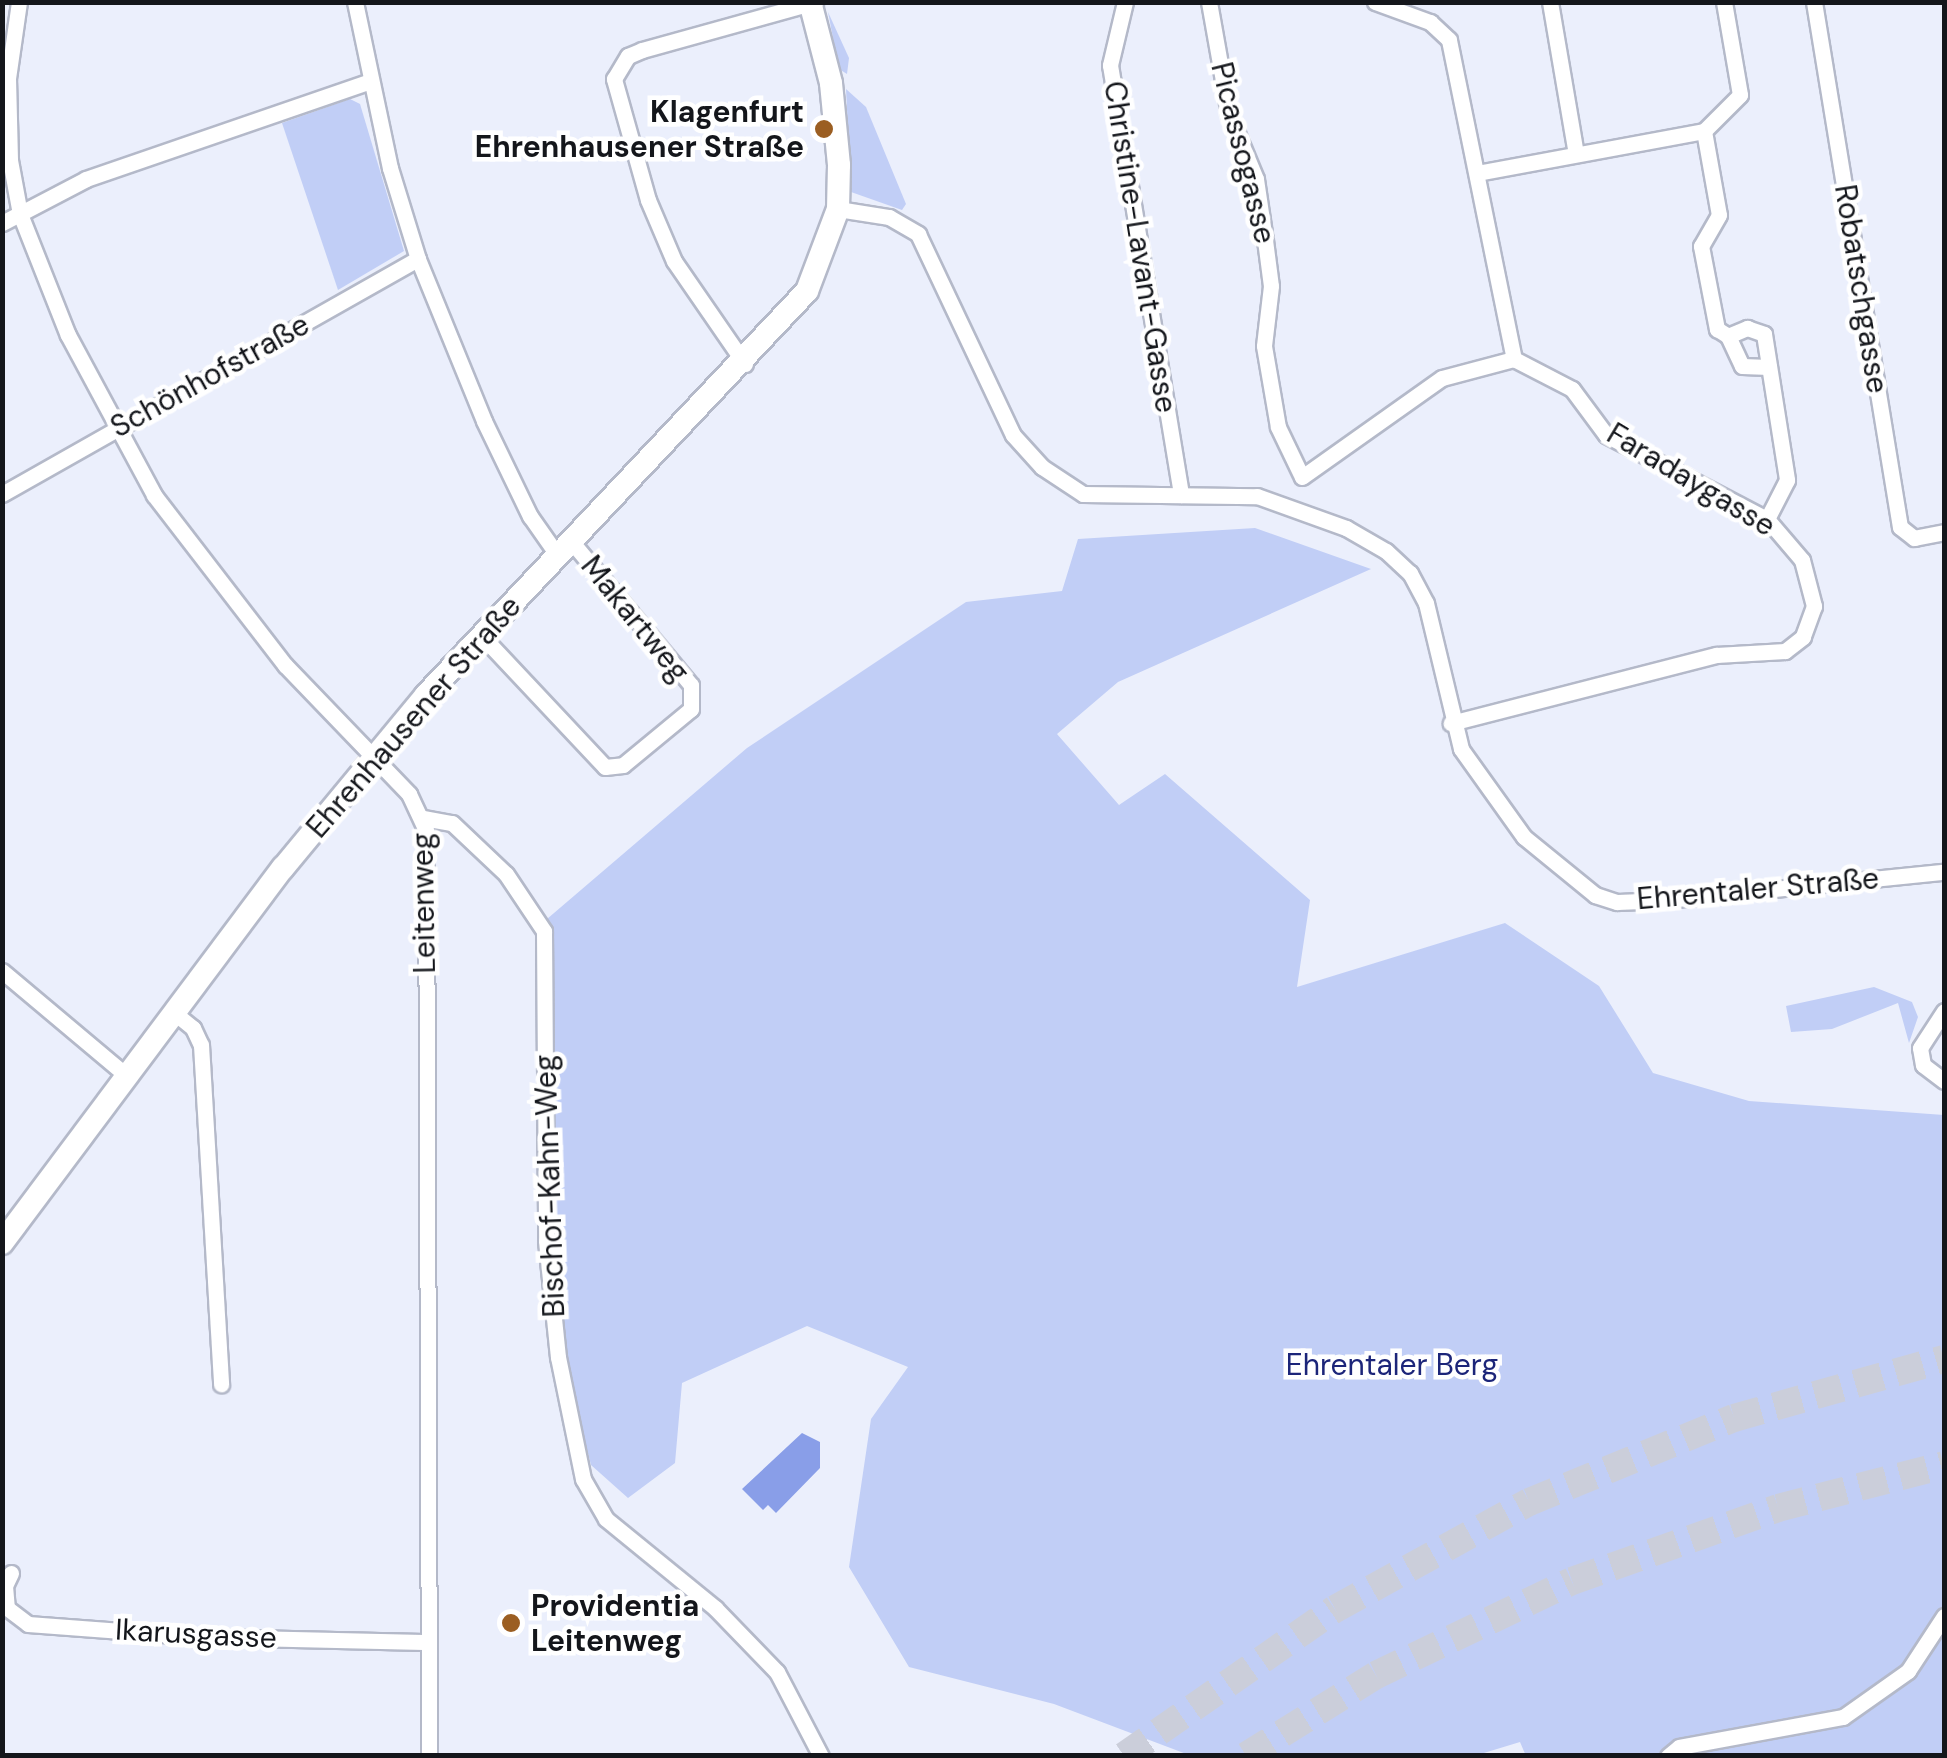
<!DOCTYPE html>
<html>
<head>
<meta charset="utf-8">
<style>
	body { margin:0 }
	#map { position:relative; width:1947px; height:1758px; overflow:hidden; background:#ebeffc; font-family:"DM Sans",sans-serif }
	div>[style] { position:absolute }
	.green>* { inset:0; background:#c1cef6 }
	.water>* { inset:0; background:#899ee8 }
	.highway-tunnel>* { height:28px; margin-top:-14px; transform-origin:0; background:repeating-linear-gradient(90deg,#cbceda 0 28px,transparent 0 42px) }
	.roads { filter:drop-shadow(2px 0 #b4b9c9) drop-shadow(-2px 0 #b4b9c9) drop-shadow(0 2px #b4b9c9) drop-shadow(0 -2px #b4b9c9) }
	.street>* { height:15px; margin:-7.5px; padding:0 7.5px; transform-origin:7.5px; border-radius:7.5px; background:#fff }
	.secondary>* { height:22px; margin:-11px; padding:0 11px; transform-origin:11px; border-radius:11px; background:#fff }
	.dots>* { width:28px; height:28px; translate:-50% -50%; box-sizing:border-box; border:5px solid #fff; border-radius:50% }
	span { translate:-50% -50%; white-space:nowrap; text-align:center; line-height:1.15; -webkit-text-stroke:9px #fff; paint-order:stroke }
	.poi-label { font-size:30px; color:#14161b; font-weight:700 }
	.right { translate:-100% -50%; text-align:right }
	.left { translate:0 -50%; text-align:left }
	.street-label { font-size:30px; color:#14161b }
	.park-label { font-size:30px; color:#1c2579 }
	.frame { position:absolute; inset:0; border:5px solid #14161b; pointer-events:none }
</style>
</head>
<body>
<div id="map">
	<div class="green">
		<i style="clip-path:polygon(828px 12px,849px 58px,847px 74px,839px 69px)"></i>
		<i style="clip-path:polygon(846px 89px,866px 107px,906px 204px,902px 210px,851px 192px)"></i>
		<i style="clip-path:polygon(350px 99px,360px 104px,404px 251px,338px 290px,282px 123px)"></i>
		<i style="clip-path:polygon(1255px 528px,1371px 569px,1118px 682px,1057px 734px,1119px 805px,1165px 774px,1310px 900px,1297px 987px,1505px 923px,1599px 986px,1653px 1073px,1749px 1101px,1944px 1115px,1944px 1755px,1526px 1756px,1520px 1742px,1474px 1756px,1189px 1755px,1054px 1704px,909px 1667px,849px 1567px,871px 1419px,908px 1367px,807px 1326px,682px 1383px,675px 1463px,628px 1498px,591px 1465px,564px 1360px,554px 1284px,547px 919px,747px 748px,966px 602px,1062px 591px,1078px 539px)"></i>
		<i style="clip-path:polygon(1874px 987px,1912px 1002px,1918px 1017px,1909px 1043px,1898px 1003px,1832px 1029px,1791px 1032px,1786px 1006px)"></i>
	</div>
	<div class="water">
		<i style="clip-path:polygon(802px 1433px,820px 1442px,820px 1468px,776px 1513px,768px 1505px,763px 1510px,742px 1489px)"></i>
	</div>
	<div class="highway-tunnel">
		<i style="left:1124px;top:1756px;width:257px;rotate:-34.9deg"></i>
		<i style="left:1335px;top:1609px;width:222px;rotate:-28.9deg"></i>
		<i style="left:1529px;top:1502px;width:222px;rotate:-22.3deg"></i>
		<i style="left:1734px;top:1418px;width:218px;rotate:-15.7deg"></i>
		<i style="left:1246px;top:1756px;width:153px;rotate:-31.9deg"></i>
		<i style="left:1376px;top:1675px;width:217px;rotate:-25.6deg"></i>
		<i style="left:1572px;top:1581px;width:219px;rotate:-19.5deg"></i>
		<i style="left:1778px;top:1508px;width:171px;rotate:-14.5deg"></i>
	</div>
	<div class="roads">
		<div class="street">
			<i style="left:19px;top:2px;width:77px;rotate:98.2deg"></i>
			<i style="left:8px;top:78px;width:82px;rotate:88.6deg"></i>
			<i style="left:10px;top:160px;width:55px;rotate:79.5deg"></i>
			<i style="left:20px;top:214px;width:130px;rotate:68.4deg"></i>
			<i style="left:68px;top:335px;width:182px;rotate:61.7deg"></i>
			<i style="left:154px;top:495px;width:215px;rotate:52.4deg"></i>
			<i style="left:285px;top:665px;width:179px;rotate:46.1deg"></i>
			<i style="left:409px;top:794px;width:40px;rotate:65deg"></i>
			<i style="left:426px;top:830px;width:926px;rotate:89.81deg"></i>
			<i style="left:355px;top:2px;width:170px;rotate:78.1deg"></i>
			<i style="left:390px;top:168px;width:95px;rotate:72.9deg"></i>
			<i style="left:418px;top:259px;width:175px;rotate:67.8deg"></i>
			<i style="left:484px;top:421px;width:106px;rotate:64.2deg"></i>
			<i style="left:530px;top:516px;width:49px;rotate:55deg"></i>
			<i style="left:1125px;top:2px;width:65px;rotate:103.4deg"></i>
			<i style="left:1110px;top:65px;width:436px;rotate:80.6deg"></i>
			<i style="left:1209px;top:2px;width:114px;rotate:79.9deg"></i>
			<i style="left:1229px;top:114px;width:70px;rotate:67.4deg"></i>
			<i style="left:1256px;top:179px;width:62px;rotate:81.6deg"></i>
			<i style="left:1265px;top:240px;width:46px;rotate:82.6deg"></i>
			<i style="left:1271px;top:286px;width:60px;rotate:96.7deg"></i>
			<i style="left:1264px;top:346px;width:82px;rotate:80.2deg"></i>
			<i style="left:1278px;top:427px;width:55px;rotate:64.4deg"></i>
			<i style="left:1375px;top:2px;width:59px;rotate:20deg"></i>
			<i style="left:1430px;top:22px;width:26px;rotate:43deg"></i>
			<i style="left:1449px;top:40px;width:326px;rotate:78.5deg"></i>
			<i style="left:1550px;top:2px;width:154px;rotate:80.3deg"></i>
			<i style="left:1724px;top:2px;width:94px;rotate:80.2deg"></i>
			<i style="left:1740px;top:95px;width:51px;rotate:135deg"></i>
			<i style="left:1704px;top:131px;width:85px;rotate:79.9deg"></i>
			<i style="left:1719px;top:215px;width:36px;rotate:120deg"></i>
			<i style="left:1701px;top:246px;width:85px;rotate:79.1deg"></i>
			<i style="left:1717px;top:329px;width:13px;rotate:32deg"></i>
			<i style="left:1728px;top:336px;width:33px;rotate:65deg"></i>
			<i style="left:1742px;top:366px;width:27px;rotate:2deg"></i>
			<i style="left:1814px;top:2px;width:532px;rotate:80.7deg"></i>
			<i style="left:1900px;top:527px;width:18px;rotate:38deg"></i>
			<i style="left:1914px;top:538px;width:31px;rotate:-11deg"></i>
			<i style="left:1477px;top:173px;width:231px;rotate:-10.5deg"></i>
			<i style="left:838px;top:209px;width:52px;rotate:8.9deg"></i>
			<i style="left:889px;top:217px;width:34px;rotate:30deg"></i>
			<i style="left:918px;top:234px;width:222px;rotate:64.7deg"></i>
			<i style="left:1013px;top:435px;width:43px;rotate:47.8deg"></i>
			<i style="left:1042px;top:467px;width:49px;rotate:33.4deg"></i>
			<i style="left:1083px;top:494px;width:174px;rotate:0.7deg"></i>
			<i style="left:1257px;top:496px;width:95px;rotate:19.8deg"></i>
			<i style="left:1346px;top:528px;width:46px;rotate:29.9deg"></i>
			<i style="left:1386px;top:551px;width:33px;rotate:43deg"></i>
			<i style="left:1410px;top:573px;width:34px;rotate:62deg"></i>
			<i style="left:1426px;top:603px;width:150px;rotate:76.5deg"></i>
			<i style="left:1461px;top:749px;width:108px;rotate:54.4deg"></i>
			<i style="left:1524px;top:837px;width:92px;rotate:39.2deg"></i>
			<i style="left:1595px;top:895px;width:23px;rotate:18deg"></i>
			<i style="left:1617px;top:902px;width:49px;rotate:-2.3deg"></i>
			<i style="left:1666px;top:900px;width:279px;rotate:-5.8deg"></i>
			<i style="left:2px;top:223px;width:95px;rotate:-27.6deg"></i>
			<i style="left:86px;top:179px;width:300px;rotate:-19deg"></i>
			<i style="left:1728px;top:336px;width:21px;rotate:-23deg"></i>
			<i style="left:1747px;top:328px;width:18px;rotate:19deg"></i>
			<i style="left:1764px;top:334px;width:148px;rotate:81deg"></i>
			<i style="left:1787px;top:480px;width:44px;rotate:117.1deg"></i>
			<i style="left:745px;top:364px;width:125px;rotate:-124.6deg"></i>
			<i style="left:674px;top:261px;width:66px;rotate:-113.1deg"></i>
			<i style="left:648px;top:200px;width:126px;rotate:-105.7deg"></i>
			<i style="left:614px;top:79px;width:27px;rotate:-59deg"></i>
			<i style="left:628px;top:56px;width:15px;rotate:-23deg"></i>
			<i style="left:642px;top:50px;width:180px;rotate:-15.5deg"></i>
			<i style="left:1302px;top:477px;width:171px;rotate:-35.3deg"></i>
			<i style="left:1442px;top:378px;width:74px;rotate:-14.8deg"></i>
			<i style="left:1514px;top:359px;width:65px;rotate:27.3deg"></i>
			<i style="left:1572px;top:389px;width:57px;rotate:53.5deg"></i>
			<i style="left:1606px;top:435px;width:182px;rotate:27.6deg"></i>
			<i style="left:1767px;top:519px;width:54px;rotate:49.5deg"></i>
			<i style="left:1802px;top:560px;width:48px;rotate:75.4deg"></i>
			<i style="left:1814px;top:606px;width:33px;rotate:110deg"></i>
			<i style="left:1803px;top:637px;width:23px;rotate:142deg"></i>
			<i style="left:1785px;top:651px;width:69px;rotate:176.7deg"></i>
			<i style="left:1716px;top:655px;width:274px;rotate:165.6deg"></i>
			<i style="left:2px;top:494px;width:478px;rotate:-29.5deg"></i>
			<i style="left:481px;top:635px;width:181px;rotate:46.8deg"></i>
			<i style="left:605px;top:767px;width:18px;rotate:-6deg"></i>
			<i style="left:623px;top:765px;width:88px;rotate:-39.5deg"></i>
			<i style="left:691px;top:709px;width:24px;rotate:-90deg"></i>
			<i style="left:691px;top:685px;width:186px;rotate:-129.8deg"></i>
			<i style="left:423px;top:818px;width:29px;rotate:10deg"></i>
			<i style="left:452px;top:823px;width:74px;rotate:43.4deg"></i>
			<i style="left:506px;top:874px;width:69px;rotate:56.3deg"></i>
			<i style="left:544px;top:931px;width:310px;rotate:89.6deg"></i>
			<i style="left:546px;top:1241px;width:117px;rotate:84.1deg"></i>
			<i style="left:558px;top:1357px;width:125px;rotate:78.4deg"></i>
			<i style="left:583px;top:1479px;width:46px;rotate:60.1deg"></i>
			<i style="left:606px;top:1519px;width:141px;rotate:39.2deg"></i>
			<i style="left:715px;top:1608px;width:89px;rotate:45.9deg"></i>
			<i style="left:777px;top:1672px;width:95px;rotate:62.4deg"></i>
			<i style="left:2px;top:971px;width:162px;rotate:40deg"></i>
			<i style="left:172px;top:1011px;width:27px;rotate:39deg"></i>
			<i style="left:193px;top:1028px;width:19px;rotate:65deg"></i>
			<i style="left:201px;top:1045px;width:340px;rotate:86.6deg"></i>
			<i style="left:1944px;top:1011px;width:44px;rotate:123deg"></i>
			<i style="left:1920px;top:1048px;width:17px;rotate:80deg"></i>
			<i style="left:1923px;top:1065px;width:26px;rotate:37deg"></i>
			<i style="left:11px;top:1573px;width:14px;rotate:115deg"></i>
			<i style="left:5px;top:1586px;width:22px;rotate:85deg"></i>
			<i style="left:7px;top:1608px;width:26px;rotate:37deg"></i>
			<i style="left:28px;top:1624px;width:174px;rotate:4.3deg"></i>
			<i style="left:202px;top:1637px;width:225px;rotate:1.3deg"></i>
			<i style="left:1668px;top:1756px;width:14px;rotate:-39deg"></i>
			<i style="left:1679px;top:1747px;width:167px;rotate:-10.4deg"></i>
			<i style="left:1843px;top:1717px;width:80px;rotate:-35.3deg"></i>
			<i style="left:1908px;top:1671px;width:66px;rotate:-56.8deg"></i>
		</div>
		<div class="secondary">
			<i style="left:2px;top:1243px;width:469px;rotate:-53.2deg"></i>
			<i style="left:283px;top:868px;width:224px;rotate:-50.4deg"></i>
			<i style="left:426px;top:695px;width:555px;rotate:-46.68deg"></i>
			<i style="left:807px;top:291px;width:88px;rotate:-69.3deg"></i>
			<i style="left:838px;top:209px;width:44px;rotate:-88.7deg"></i>
			<i style="left:839px;top:165px;width:82px;rotate:-95.6deg"></i>
			<i style="left:831px;top:83px;width:84px;rotate:-104.5deg"></i>
		</div>
	</div>
	<div class="dots">
		<i style="left:824px;top:129px;background:#9b5e22"></i>
		<i style="left:511px;top:1623px;background:#9b5e22"></i>
	</div>
	<div class="poi-label">
		<span class="right" style="left:804px;top:129px">Klagenfurt<br>Ehrenhausener Straße</span>
		<span class="left" style="left:531px;top:1623px">Providentia<br>Leitenweg</span>
	</div>
	<div class="street-label">
		<span style="left:1243px;top:153px;rotate:76deg">Picassogasse</span>
		<span style="left:1140px;top:247px;rotate:81deg">Christine-Lavant-Gasse</span>
		<span style="left:1861px;top:289px;rotate:81deg">Robatschgasse</span>
		<span style="left:210px;top:376px;rotate:-29deg">Schönhofstraße</span>
		<span style="left:1691px;top:480px;rotate:31deg">Faradaygasse</span>
		<span style="left:635px;top:619px;rotate:51deg">Makartweg</span>
		<span style="left:414px;top:717px;rotate:-49deg">Ehrenhausener Straße</span>
		<span style="left:1758px;top:889px;rotate:-5deg">Ehrentaler Straße</span>
		<span style="left:424px;top:903px;rotate:-91deg">Leitenweg</span>
		<span style="left:550px;top:1186px;rotate:-92deg">Bischof-Kahn-Weg</span>
		<span style="left:196px;top:1634px;rotate:3deg">Ikarusgasse</span>
	</div>
	<div class="park-label">
		<span style="left:1392px;top:1365px">Ehrentaler Berg</span>
	</div>
	<div class="frame"></div>
</div>
</body>
</html>
